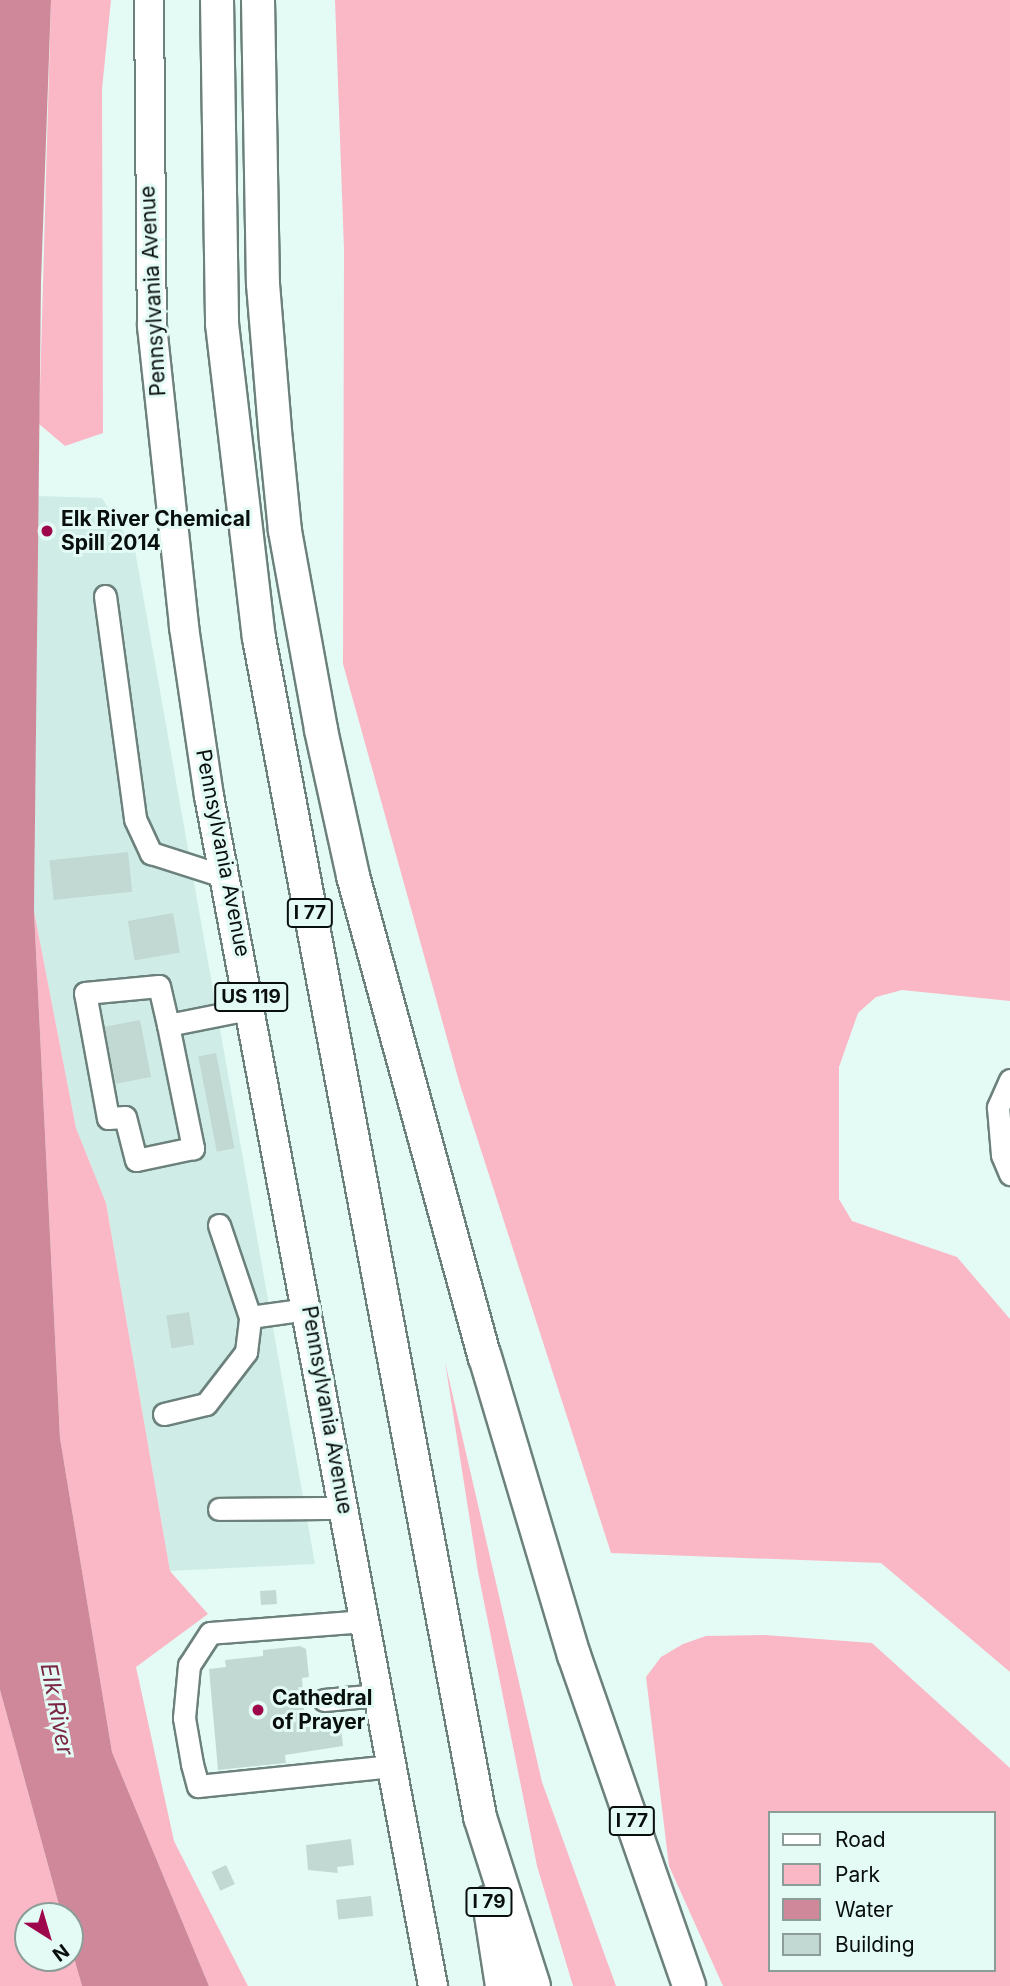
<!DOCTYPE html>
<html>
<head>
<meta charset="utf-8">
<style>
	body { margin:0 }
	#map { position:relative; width:1010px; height:1986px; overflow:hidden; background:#e4fbf5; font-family:Inter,sans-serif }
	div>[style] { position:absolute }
	.built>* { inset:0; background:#cfede6 }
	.green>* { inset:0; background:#fab8c7 }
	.water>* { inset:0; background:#cf889a }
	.building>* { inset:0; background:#c2d8d3; transform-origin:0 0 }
	.roads { filter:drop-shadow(2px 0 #6c817c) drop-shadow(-2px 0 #6c817c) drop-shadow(0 2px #6c817c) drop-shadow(0 -2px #6c817c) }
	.minor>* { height:21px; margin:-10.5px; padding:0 10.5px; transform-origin:10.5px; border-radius:10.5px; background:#fff }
	.major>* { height:28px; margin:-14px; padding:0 14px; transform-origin:14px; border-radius:14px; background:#fff }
	.highway>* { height:32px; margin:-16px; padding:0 16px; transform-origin:16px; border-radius:16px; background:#fff }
	.dots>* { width:19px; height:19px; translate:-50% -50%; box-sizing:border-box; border:4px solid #e4fbf5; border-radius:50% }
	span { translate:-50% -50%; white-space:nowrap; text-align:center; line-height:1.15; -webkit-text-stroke:6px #e4fbf5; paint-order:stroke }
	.shield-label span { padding:2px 5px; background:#e4fbf5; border:2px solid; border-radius:5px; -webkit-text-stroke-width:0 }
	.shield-label { font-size:19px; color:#080f0d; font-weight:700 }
	.street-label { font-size:21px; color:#080f0d }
	.poi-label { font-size:21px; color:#080f0d; font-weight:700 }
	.left { translate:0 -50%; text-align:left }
	.water-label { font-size:23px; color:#7b2743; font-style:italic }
	.legend { position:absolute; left:768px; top:1811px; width:228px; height:161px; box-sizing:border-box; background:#e4fbf5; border:2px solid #8c9d98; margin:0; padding:9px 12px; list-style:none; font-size:21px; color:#080f0d }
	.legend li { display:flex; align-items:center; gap:14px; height:35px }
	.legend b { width:35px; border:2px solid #8c9d98 }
	.north { position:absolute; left:14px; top:1902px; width:70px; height:70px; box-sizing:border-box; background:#e4fbf5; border:2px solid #8c9d98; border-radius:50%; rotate:143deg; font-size:19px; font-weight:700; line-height:28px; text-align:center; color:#080f0d }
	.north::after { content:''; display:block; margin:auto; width:24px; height:32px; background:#9f074c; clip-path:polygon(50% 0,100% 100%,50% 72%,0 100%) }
</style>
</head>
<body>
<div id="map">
	<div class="built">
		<i style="clip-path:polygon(38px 496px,102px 498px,135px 550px,315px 1564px,170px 1571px,106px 1203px,76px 1128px,34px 911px)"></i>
	</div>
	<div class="green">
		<i style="clip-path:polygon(51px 0,111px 0,102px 89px,103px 433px,65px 446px,39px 424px)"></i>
		<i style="clip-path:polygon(335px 0,1010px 0,1010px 1001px,902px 990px,876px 997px,858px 1013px,839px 1067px,839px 1199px,852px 1221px,957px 1257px,1010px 1319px,1010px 1672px,881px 1563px,611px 1553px,460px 1085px,343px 664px,344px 250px)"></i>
		<i style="clip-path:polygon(34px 911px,76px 1128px,106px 1203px,170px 1571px,208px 1614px,136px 1667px,174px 1841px,248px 1986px,209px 1986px,112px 1752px,60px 1438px)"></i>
		<i style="clip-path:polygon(445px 1362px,542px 1782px,616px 1986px,573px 1986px,537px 1866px,478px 1572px)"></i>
		<i style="clip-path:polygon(evenodd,765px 1635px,872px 1643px,1010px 1768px,1010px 1986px,723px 1986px,669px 1866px,646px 1677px,661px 1657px,683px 1644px,706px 1636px,765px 1635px,770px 1813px,994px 1813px,994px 1970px,770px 1970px,770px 1813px)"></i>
		<i style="clip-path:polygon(0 1690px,62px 1916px,28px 1916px,28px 1958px,70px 1958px,70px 1944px,82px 1986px,0 1986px)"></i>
	</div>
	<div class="water">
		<i style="clip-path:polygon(0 0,51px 0,41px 282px,34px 911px,60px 1438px,112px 1752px,209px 1986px,82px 1986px,70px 1944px,70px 1916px,62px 1916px,0 1690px)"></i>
	</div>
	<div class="building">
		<i style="left:128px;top:852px;width:40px;height:79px;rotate:84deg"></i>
		<i style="left:173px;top:913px;width:40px;height:46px;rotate:80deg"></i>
		<i style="left:140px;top:1020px;width:58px;height:36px;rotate:79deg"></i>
		<i style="left:216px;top:1053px;width:97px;height:18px;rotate:79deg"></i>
		<i style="left:189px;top:1312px;width:33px;height:23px;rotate:81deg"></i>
		<i style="left:276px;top:1590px;width:14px;height:16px;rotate:86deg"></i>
		<i style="clip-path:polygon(300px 1646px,306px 1649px,309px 1677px,302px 1678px,305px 1727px,341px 1727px,343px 1746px,285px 1755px,286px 1763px,218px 1770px,209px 1669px,226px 1667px,225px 1660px,263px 1656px,263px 1650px)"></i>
		<i style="clip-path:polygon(351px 1839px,354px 1865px,337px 1867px,338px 1873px,308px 1870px,306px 1845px)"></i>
		<i style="left:226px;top:1865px;width:21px;height:16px;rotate:65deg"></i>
		<i style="left:371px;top:1896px;width:20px;height:35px;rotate:84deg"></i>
	</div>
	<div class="roads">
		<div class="minor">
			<i style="left:105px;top:596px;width:225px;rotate:82.3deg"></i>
			<i style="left:135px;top:819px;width:38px;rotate:65deg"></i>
			<i style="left:151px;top:853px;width:79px;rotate:17.7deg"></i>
			<i style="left:168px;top:1025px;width:126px;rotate:78.5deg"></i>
			<i style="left:193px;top:1148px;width:58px;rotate:168.1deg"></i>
			<i style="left:136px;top:1160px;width:44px;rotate:-104.3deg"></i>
			<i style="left:125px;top:1117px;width:17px;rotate:177deg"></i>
			<i style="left:108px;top:1118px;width:127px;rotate:-100.4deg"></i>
			<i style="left:85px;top:993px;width:74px;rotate:-5.4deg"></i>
			<i style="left:159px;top:986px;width:40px;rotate:77deg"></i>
			<i style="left:168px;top:1025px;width:87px;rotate:-11.3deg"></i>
			<i style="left:1010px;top:1080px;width:30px;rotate:114deg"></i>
			<i style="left:998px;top:1107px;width:48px;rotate:85.2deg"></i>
			<i style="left:1002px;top:1155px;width:21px;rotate:67deg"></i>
			<i style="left:219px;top:1225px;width:97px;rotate:71.4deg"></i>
			<i style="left:250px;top:1317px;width:59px;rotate:-7.9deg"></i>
			<i style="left:164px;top:1414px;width:43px;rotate:-13.4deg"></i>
			<i style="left:206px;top:1404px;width:66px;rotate:-52.4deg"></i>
			<i style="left:246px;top:1352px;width:35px;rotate:-83deg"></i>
			<i style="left:219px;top:1509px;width:126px;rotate:-0.5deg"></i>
			<i style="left:365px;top:1621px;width:155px;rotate:175.6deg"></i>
			<i style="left:210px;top:1633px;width:38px;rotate:123deg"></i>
			<i style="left:189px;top:1665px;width:53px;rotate:95.4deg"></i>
			<i style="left:184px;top:1718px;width:47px;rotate:80.1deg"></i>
			<i style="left:192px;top:1764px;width:23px;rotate:75deg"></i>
			<i style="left:198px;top:1786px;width:195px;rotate:-5.9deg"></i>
			<i style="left:324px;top:1700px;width:55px;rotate:-5.2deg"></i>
		</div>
		<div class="major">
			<i style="left:149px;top:0;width:326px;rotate:89.5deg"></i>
			<i style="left:152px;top:326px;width:303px;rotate:83.9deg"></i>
			<i style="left:184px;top:627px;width:171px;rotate:81.6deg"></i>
			<i style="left:209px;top:796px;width:1211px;rotate:79.34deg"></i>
		</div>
		<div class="highway">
			<i style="left:217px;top:0;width:324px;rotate:89.1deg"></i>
			<i style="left:222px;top:324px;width:316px;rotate:83.3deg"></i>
			<i style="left:259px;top:638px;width:1200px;rotate:79.38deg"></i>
			<i style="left:480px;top:1817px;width:177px;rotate:72.3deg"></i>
			<i style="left:258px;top:0;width:284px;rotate:89deg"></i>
			<i style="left:263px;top:284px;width:158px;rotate:85.3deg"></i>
			<i style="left:276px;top:441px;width:90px;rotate:84.3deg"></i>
			<i style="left:285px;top:531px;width:202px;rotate:79.7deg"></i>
			<i style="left:321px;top:730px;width:149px;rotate:77.6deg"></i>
			<i style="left:353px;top:876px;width:499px;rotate:74.7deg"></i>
			<i style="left:485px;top:1357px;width:311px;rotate:73.4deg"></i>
			<i style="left:574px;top:1655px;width:350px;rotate:70.8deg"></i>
			<i style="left:489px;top:1902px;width:85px;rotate:81.2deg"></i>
		</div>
	</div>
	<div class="dots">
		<i style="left:47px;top:531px;background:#9f074c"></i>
		<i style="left:258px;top:1710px;background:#9f074c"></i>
	</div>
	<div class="shield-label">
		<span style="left:310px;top:913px">I 77</span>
		<span style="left:251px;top:997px">US 119</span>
		<span style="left:632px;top:1821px">I 77</span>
		<span style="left:489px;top:1902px">I 79</span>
	</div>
	<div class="street-label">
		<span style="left:153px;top:291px;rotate:-93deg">Pennsylvania Avenue</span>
		<span style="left:223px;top:853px;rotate:79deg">Pennsylvania Avenue</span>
		<span style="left:327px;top:1410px;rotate:80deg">Pennsylvania Avenue</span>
	</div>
	<div class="poi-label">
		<span class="left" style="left:61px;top:531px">Elk River Chemical<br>Spill 2014</span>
		<span class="left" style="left:272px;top:1710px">Cathedral<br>of Prayer</span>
	</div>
	<div class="water-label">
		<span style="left:57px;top:1709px;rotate:79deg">Elk River</span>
	</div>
	<ul class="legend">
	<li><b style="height:9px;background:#fff"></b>Road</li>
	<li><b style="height:19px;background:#fab8c7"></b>Park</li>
	<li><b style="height:19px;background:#cf889a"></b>Water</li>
	<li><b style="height:19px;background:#c2d8d3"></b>Building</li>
	</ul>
	<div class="north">N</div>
</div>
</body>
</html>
